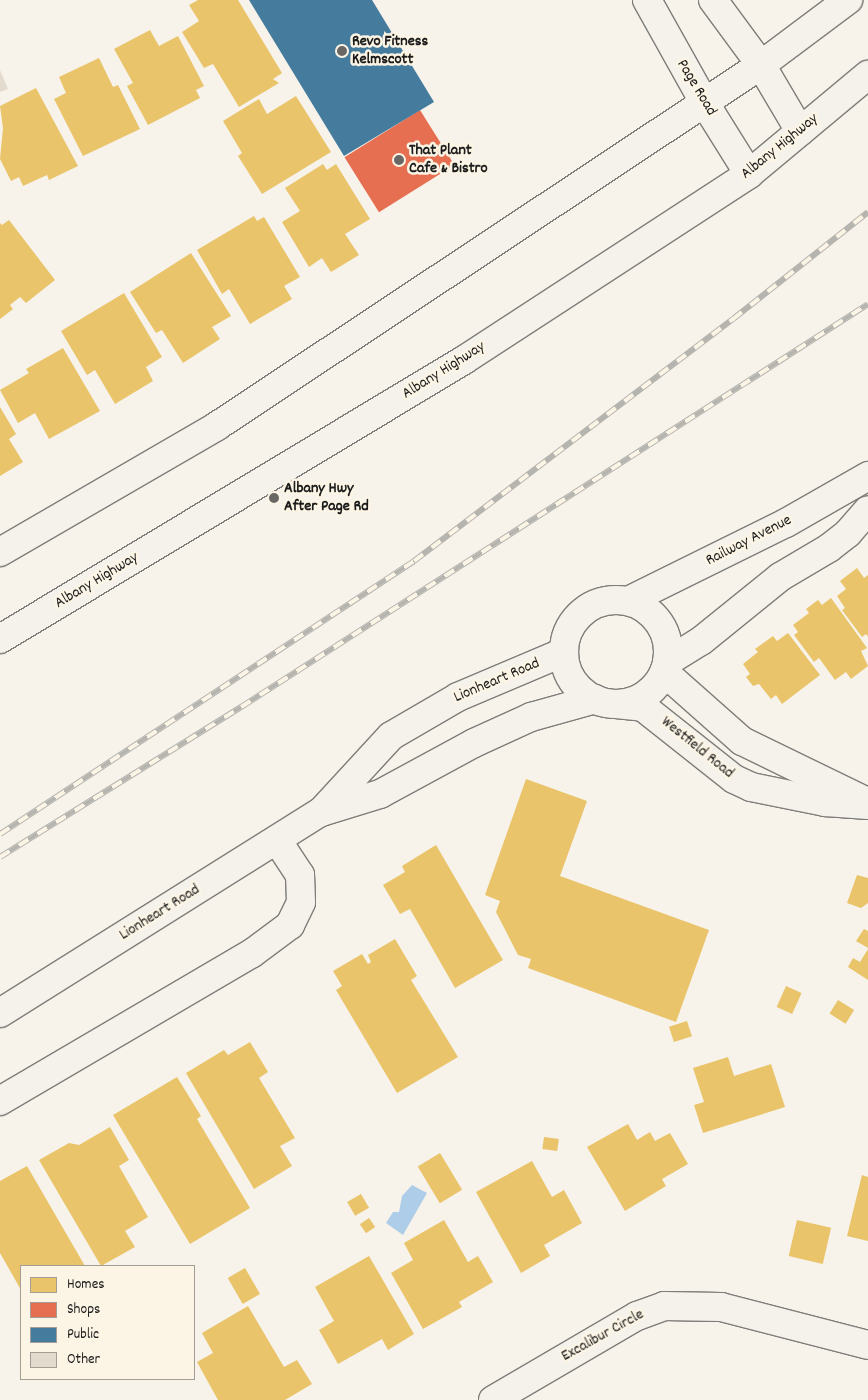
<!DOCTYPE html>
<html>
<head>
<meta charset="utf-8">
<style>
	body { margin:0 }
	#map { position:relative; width:868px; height:1400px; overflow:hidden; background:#f7f3ea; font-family:Dekko,sans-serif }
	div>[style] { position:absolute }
	.water>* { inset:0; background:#aecde9 }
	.homes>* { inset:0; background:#e9c46a; transform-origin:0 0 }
	.shops>* { inset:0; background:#e76f51; transform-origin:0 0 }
	.public>* { inset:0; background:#457b9d }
	.building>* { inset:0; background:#e3dbce }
	.roads { filter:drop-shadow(1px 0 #7f7d79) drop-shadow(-1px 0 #7f7d79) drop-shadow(0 1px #7f7d79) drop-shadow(0 -1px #7f7d79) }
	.minor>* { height:28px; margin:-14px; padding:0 14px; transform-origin:14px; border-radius:14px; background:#f5f2ec }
	.major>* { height:28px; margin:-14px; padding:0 14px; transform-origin:14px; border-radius:14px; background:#f5f2ec }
	.major>.ring { margin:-14px; padding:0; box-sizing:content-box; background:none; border:28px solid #f5f2ec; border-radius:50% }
	.highway>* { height:28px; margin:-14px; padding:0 14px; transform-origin:14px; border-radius:14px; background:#f5f2ec }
	.rail>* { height:5.5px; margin-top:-2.75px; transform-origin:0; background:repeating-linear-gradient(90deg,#fcf5e5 0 11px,#b6b4af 0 22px); box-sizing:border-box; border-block:1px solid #b6b4af }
	.dots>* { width:14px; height:14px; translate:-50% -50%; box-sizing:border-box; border:2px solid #fcf5e5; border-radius:50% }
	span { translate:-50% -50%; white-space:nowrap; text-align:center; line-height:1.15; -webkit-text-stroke:5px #fcf5e5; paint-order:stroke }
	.poi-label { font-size:16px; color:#1c1c1c; font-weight:700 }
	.left { translate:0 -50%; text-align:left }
	.street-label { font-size:16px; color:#1c1c1c }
	.legend { position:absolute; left:20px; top:1265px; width:175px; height:115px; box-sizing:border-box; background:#fcf5e5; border:1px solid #a29e95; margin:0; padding:6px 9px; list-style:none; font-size:15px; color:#1c1c1c }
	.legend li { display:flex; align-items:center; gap:10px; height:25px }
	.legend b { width:25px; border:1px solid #a29e95 }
</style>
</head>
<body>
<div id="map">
	<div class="water">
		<i style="clip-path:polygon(412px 1185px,427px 1193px,403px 1235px,386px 1223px,393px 1212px,399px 1212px,402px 1196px)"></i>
	</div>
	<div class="homes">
		<i style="clip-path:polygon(198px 0,238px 0,282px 73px,273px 79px,279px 83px,239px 107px,213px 64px,204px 68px,182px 32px,199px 21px,189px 5px)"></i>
		<i style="clip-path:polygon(150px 30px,159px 46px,178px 36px,204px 86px,196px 90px,200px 98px,148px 125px,127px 86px,133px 83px,114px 49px)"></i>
		<i style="clip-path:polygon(99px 58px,113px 87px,118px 85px,140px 129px,83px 156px,54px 99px,66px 93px,59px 77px)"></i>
		<i style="clip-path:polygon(36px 88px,78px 166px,49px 180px,47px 175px,23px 186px,19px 177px,11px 181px,0 159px,3px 128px,0 106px)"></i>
		<i style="clip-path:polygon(296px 96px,331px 152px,262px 194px,238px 156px,242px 153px,223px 121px,259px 99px,267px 114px)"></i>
		<i style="clip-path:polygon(323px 164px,327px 170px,336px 164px,370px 219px,345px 234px,359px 255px,331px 272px,322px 258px,309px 267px,282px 222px,300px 211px,285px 188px)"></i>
		<i style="clip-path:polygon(254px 216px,257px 221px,264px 217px,300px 277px,284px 286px,292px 299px,250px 324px,229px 289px,222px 294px,197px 250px)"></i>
		<i style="clip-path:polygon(9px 220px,55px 280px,26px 303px,20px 297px,10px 305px,13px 309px,0 319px,0 223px,2px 225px)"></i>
		<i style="clip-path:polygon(191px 253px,231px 316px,212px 327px,220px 339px,183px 363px,162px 330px,156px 333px,130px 292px)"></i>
		<i style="clip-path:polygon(124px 293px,162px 357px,146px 367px,153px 381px,115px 404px,95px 370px,87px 375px,61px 331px)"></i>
		<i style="clip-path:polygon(63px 348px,100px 411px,49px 439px,35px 413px,18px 423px,0 390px,29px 373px,26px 369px)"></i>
		<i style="clip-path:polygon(0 407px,16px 434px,9px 439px,23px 462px,0 476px)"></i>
		<i style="clip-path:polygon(857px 568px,864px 578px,868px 575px,868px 637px,866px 634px,862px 637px,842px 610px,845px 608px,837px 596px,846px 589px,840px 581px)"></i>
		<i style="clip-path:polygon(831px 598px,867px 648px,861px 651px,868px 666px,851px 679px,846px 672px,835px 680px,819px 658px,814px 662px,794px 635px,798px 632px,793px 625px,809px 613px,806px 609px,818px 600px,822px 605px)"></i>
		<i style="clip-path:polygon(788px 633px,820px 675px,782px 704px,776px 695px,771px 699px,759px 684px,753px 686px,746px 677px,750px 674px,743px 664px,758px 652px,755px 649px,773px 636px,777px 641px)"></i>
		<i style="clip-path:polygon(526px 779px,587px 801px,560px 876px,709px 930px,676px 1022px,528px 968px,531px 959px,518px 955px,496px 912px,500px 901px,485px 895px)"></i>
		<i style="clip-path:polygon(436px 845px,503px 960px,455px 988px,410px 909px,400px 914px,383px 885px,405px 872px,402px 866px)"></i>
		<i style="clip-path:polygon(857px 875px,868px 878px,868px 903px,861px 908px,847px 903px)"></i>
		<i style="clip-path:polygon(864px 929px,868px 931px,868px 948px,856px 941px)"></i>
		<i style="clip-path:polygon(395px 939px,417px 976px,411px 980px,458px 1057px,397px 1093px,336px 990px,342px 986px,333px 971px,362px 954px,368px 964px,371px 962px,368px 955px)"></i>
		<i style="clip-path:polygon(868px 949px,868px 980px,848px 967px,853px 958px,860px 962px)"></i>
		<i style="left:786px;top:986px;width:17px;height:23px;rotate:24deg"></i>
		<i style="left:838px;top:1000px;width:19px;height:16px;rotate:32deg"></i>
		<i style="left:687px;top:1021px;width:16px;height:19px;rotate:72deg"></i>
		<i style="clip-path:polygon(250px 1042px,268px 1072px,259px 1078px,295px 1138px,280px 1146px,292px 1166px,254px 1189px,186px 1073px,224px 1050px,228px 1055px)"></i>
		<i style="clip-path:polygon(728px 1057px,734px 1076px,771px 1064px,785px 1107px,703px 1133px,694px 1105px,704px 1102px,693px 1068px)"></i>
		<i style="clip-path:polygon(177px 1077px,201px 1116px,197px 1119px,250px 1208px,190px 1244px,113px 1115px)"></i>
		<i style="clip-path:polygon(628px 1124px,637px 1140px,650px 1132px,655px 1141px,670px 1133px,688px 1164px,662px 1179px,666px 1186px,625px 1211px,587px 1147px)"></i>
		<i style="clip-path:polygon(110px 1127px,129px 1160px,119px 1166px,148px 1217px,125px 1231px,135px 1247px,101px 1266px,39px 1160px,69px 1143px,79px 1145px)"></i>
		<i style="left:544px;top:1137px;width:15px;height:12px;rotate:8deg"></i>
		<i style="left:440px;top:1153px;width:43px;height:26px;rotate:59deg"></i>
		<i style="clip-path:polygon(532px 1161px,552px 1197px,564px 1190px,582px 1223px,544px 1245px,550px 1256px,521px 1273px,476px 1192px)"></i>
		<i style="clip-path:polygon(27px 1166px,85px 1266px,21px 1266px,21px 1290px,0 1253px,0 1181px)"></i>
		<i style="clip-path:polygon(862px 1175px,868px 1177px,868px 1241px,847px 1236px)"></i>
		<i style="left:361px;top:1194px;width:16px;height:16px;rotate:60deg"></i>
		<i style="left:369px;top:1218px;width:11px;height:11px;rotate:56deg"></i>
		<i style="clip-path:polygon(444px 1220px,468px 1262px,478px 1256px,493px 1282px,459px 1302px,462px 1307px,423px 1329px,391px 1273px,413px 1260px,404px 1243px)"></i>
		<i style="left:797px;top:1220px;width:35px;height:37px;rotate:13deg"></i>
		<i style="clip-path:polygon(369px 1256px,414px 1334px,388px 1350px,382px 1339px,338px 1364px,319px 1330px,334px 1321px,315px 1287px)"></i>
		<i style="left:245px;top:1268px;width:30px;height:20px;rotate:60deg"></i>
		<i style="clip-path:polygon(248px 1306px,284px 1367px,297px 1360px,312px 1384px,285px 1400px,218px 1400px,197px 1362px,213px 1353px,202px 1333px)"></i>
	</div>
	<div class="shops">
		<i style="left:420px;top:110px;width:65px;height:89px;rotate:58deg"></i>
	</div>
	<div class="public">
		<i style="clip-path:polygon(249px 0,372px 0,434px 102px,344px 156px)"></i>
	</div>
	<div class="building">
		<i style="clip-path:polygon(0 70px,8px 89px,0 92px)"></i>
	</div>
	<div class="roads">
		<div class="minor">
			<i style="left:647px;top:0;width:117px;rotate:60.8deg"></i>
			<i style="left:704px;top:102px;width:85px;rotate:58deg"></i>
			<i style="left:713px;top:0;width:81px;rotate:53.6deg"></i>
			<i style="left:761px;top:65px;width:77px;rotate:59.4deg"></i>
			<i style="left:0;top:1101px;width:291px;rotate:-30.4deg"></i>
			<i style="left:251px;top:954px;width:49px;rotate:-36.6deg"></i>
			<i style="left:290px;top:925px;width:25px;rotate:-64deg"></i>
			<i style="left:301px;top:902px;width:27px;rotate:-92deg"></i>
			<i style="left:300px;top:875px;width:42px;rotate:-123.3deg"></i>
			<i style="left:493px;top:1400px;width:167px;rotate:-30.3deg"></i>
			<i style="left:637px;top:1316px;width:29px;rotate:-20deg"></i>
			<i style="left:664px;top:1306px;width:57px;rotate:1deg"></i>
			<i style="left:721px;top:1307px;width:152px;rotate:14.5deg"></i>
		</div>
		<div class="major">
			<i class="ring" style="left:564px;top:600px;width:76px;height:76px"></i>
			<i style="left:628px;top:601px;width:176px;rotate:-26.3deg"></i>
			<i style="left:786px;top:523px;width:95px;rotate:-29.8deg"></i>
			<i style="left:667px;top:662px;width:40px;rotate:-32deg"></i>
			<i style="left:701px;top:641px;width:102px;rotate:-39deg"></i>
			<i style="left:780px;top:577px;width:57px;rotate:-30.6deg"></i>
			<i style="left:829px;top:548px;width:24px;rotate:-38deg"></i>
			<i style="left:848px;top:533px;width:30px;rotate:-49deg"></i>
			<i style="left:664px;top:672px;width:104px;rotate:41.5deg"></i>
			<i style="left:742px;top:741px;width:135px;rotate:26deg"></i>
			<i style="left:616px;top:704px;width:27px;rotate:6deg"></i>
			<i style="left:643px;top:707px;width:116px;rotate:38.4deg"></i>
			<i style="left:734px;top:779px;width:19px;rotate:25deg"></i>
			<i style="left:751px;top:787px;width:76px;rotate:11.5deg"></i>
			<i style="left:825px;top:802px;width:43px;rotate:4deg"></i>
			<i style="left:321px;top:812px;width:62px;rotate:-17deg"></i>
			<i style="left:380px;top:794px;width:107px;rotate:-28.5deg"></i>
			<i style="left:474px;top:743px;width:63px;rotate:-24.5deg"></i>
			<i style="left:531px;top:717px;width:67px;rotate:-15.5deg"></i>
			<i style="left:0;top:1013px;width:379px;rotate:-32.1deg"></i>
			<i style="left:321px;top:812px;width:103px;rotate:-47.4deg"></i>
			<i style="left:391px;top:736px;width:78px;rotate:-30.2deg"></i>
			<i style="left:458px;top:697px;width:115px;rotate:-23deg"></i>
		</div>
		<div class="highway">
			<i style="left:0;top:552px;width:251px;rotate:-30.1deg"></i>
			<i style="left:217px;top:426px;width:653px;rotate:-33.57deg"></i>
			<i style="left:761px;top:65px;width:109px;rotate:-36.8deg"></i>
			<i style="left:0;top:639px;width:541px;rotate:-31.02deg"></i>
			<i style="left:464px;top:360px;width:340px;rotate:-33.1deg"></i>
			<i style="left:749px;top:174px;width:155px;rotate:-39.8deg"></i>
		</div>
	</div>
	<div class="rail">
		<i style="left:0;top:834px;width:496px;rotate:-33.4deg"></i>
		<i style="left:414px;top:561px;width:400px;rotate:-37.2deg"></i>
		<i style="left:733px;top:319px;width:172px;rotate:-38.4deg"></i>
		<i style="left:0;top:857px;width:284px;rotate:-31.9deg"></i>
		<i style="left:241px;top:707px;width:745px;rotate:-32.73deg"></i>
	</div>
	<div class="dots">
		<i style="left:342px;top:51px;background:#696764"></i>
		<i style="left:399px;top:160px;background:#696764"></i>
		<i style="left:274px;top:498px;background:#696764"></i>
	</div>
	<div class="poi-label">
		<span class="left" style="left:352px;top:51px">Revo Fitness<br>Kelmscott</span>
		<span class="left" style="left:409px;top:160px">That Plant<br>Cafe &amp; Bistro</span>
		<span class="left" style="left:284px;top:498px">Albany Hwy<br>After Page Rd</span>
	</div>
	<div class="street-label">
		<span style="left:696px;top:88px;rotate:59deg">Page Road</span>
		<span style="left:780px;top:147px;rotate:-39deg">Albany Highway</span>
		<span style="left:444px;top:371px;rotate:-32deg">Albany Highway</span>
		<span style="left:749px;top:541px;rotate:-27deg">Railway Avenue</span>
		<span style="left:97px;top:581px;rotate:-31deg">Albany Highway</span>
		<span style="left:497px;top:681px;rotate:-23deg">Lionheart Road</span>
		<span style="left:697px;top:748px;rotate:39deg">Westfield Road</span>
		<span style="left:160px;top:913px;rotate:-32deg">Lionheart Road</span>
		<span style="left:603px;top:1336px;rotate:-29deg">Excalibur Circle</span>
	</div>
	<ul class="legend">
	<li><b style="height:14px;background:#e9c46a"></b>Homes</li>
	<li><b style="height:14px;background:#e76f51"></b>Shops</li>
	<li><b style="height:14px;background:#457b9d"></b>Public</li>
	<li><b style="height:14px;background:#e3dbce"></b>Other</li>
	</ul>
</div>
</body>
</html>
